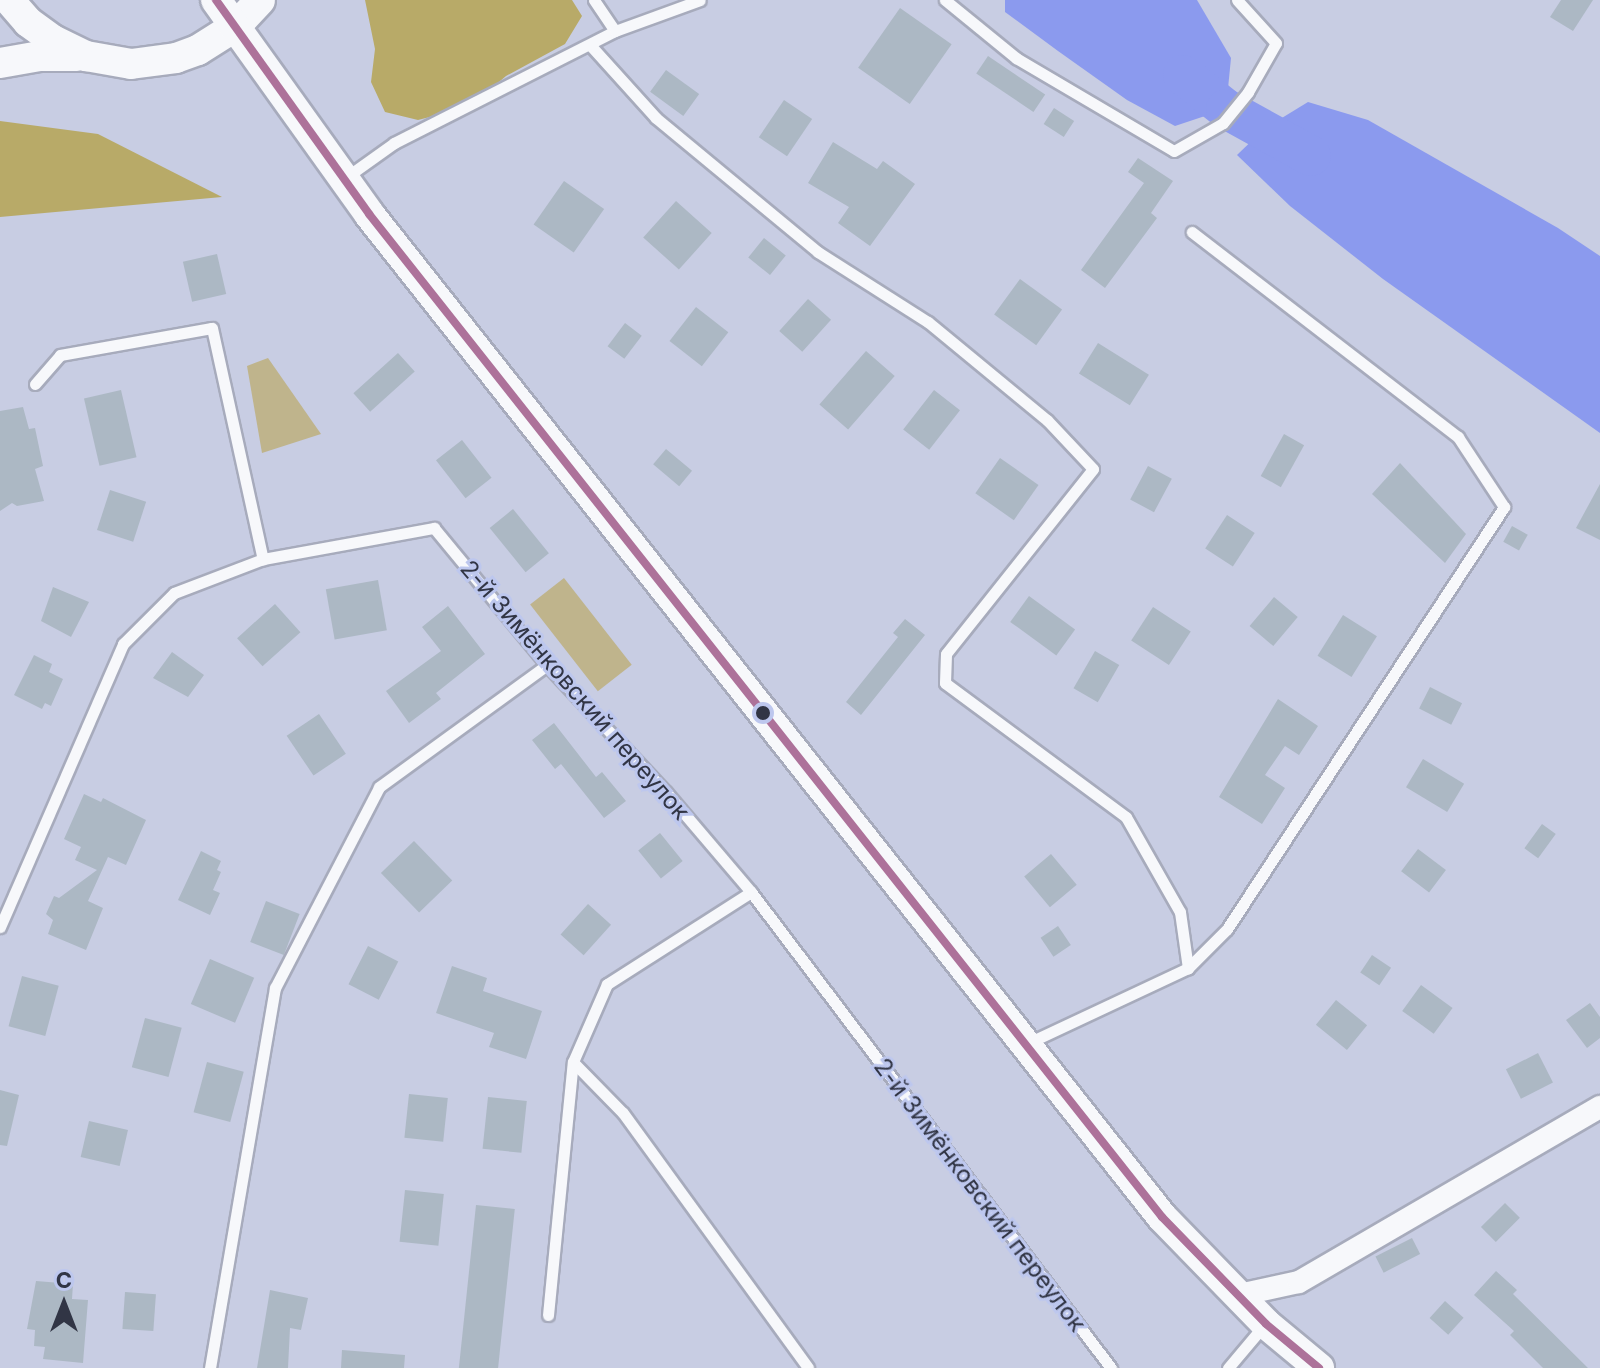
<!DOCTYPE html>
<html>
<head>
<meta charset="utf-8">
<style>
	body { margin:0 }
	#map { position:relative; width:1600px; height:1368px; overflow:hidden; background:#c8cde3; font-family:Inter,sans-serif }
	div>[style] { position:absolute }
	.green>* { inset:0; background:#bfb48c; transform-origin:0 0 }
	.forest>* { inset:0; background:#b8aa68 }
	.water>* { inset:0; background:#8b9aee }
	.river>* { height:40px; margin:-20px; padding:0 20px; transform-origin:20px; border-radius:20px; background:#8b9aee }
	.building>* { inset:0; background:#acb8c4; transform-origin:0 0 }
	.roads { filter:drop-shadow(2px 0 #a7abbc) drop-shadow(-2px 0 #a7abbc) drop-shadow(0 2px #a7abbc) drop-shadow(0 -2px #a7abbc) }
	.lane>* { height:11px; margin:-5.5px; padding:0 5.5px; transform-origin:5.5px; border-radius:5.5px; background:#f7f8fb }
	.street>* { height:22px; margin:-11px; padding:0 11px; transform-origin:11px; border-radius:11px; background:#f7f8fb }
	.secondary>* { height:30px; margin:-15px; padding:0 15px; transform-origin:15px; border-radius:15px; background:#f7f8fb }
	.bus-1>* { height:8px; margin:-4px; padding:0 4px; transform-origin:4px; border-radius:4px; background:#ad729a }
	.dots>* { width:22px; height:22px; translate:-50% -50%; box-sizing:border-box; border:4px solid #bdc7ee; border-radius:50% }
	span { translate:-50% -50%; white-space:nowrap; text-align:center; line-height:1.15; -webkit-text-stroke:6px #bdc7ee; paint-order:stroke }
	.street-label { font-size:24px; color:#313545 }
	.north { position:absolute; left:24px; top:1264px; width:80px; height:80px; -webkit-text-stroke:6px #bdc7ee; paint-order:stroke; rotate:0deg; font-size:22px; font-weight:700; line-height:32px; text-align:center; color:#313545 }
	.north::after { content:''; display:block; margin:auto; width:28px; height:36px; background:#313545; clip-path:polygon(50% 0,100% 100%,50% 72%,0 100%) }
</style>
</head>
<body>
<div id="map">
	<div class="green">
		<i style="clip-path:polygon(268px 358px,321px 434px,262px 453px,247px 366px)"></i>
		<i style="left:564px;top:578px;width:110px;height:43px;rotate:52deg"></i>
	</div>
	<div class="forest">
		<i style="clip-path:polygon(365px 0,572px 0,582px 16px,565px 44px,506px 76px,480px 98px,449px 112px,418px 120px,385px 112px,371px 82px,375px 49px)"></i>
		<i style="clip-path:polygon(0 121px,98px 134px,222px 197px,0 217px)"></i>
	</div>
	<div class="water">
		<i style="clip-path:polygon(1005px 0,1197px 0,1231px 58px,1226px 109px,1175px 126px,1127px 100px,1058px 51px,1005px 12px)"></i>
		<i style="clip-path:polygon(1308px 102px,1368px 120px,1558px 228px,1600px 256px,1600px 433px,1383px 279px,1290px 206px,1237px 155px,1264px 129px)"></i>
	</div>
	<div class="river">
		<i style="left:1183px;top:75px;width:55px;rotate:38.3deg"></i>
		<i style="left:1226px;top:109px;width:97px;rotate:28.9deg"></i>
	</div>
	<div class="building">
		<i style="clip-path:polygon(1561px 0,1593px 0,1573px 31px,1550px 17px)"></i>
		<i style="left:900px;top:8px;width:63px;height:73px;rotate:35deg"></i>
		<i style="left:988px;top:56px;width:69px;height:21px;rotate:34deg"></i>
		<i style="left:666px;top:70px;width:41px;height:27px;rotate:36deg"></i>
		<i style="left:784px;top:100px;width:34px;height:45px;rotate:34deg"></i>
		<i style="left:1054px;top:108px;width:24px;height:19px;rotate:33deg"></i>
		<i style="clip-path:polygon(833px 142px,877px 169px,883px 161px,915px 184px,870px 246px,838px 223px,849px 207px,808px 183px)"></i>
		<i style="clip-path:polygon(1138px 158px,1173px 181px,1151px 213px,1157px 218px,1105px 288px,1081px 270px,1144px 183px,1128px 172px)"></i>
		<i style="left:564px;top:181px;width:49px;height:53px;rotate:35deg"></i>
		<i style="left:676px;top:201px;width:48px;height:49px;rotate:42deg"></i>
		<i style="left:764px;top:238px;width:28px;height:25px;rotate:39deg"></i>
		<i style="left:217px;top:254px;width:41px;height:35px;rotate:77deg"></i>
		<i style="left:1020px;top:279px;width:52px;height:44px;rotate:36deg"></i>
		<i style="left:808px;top:299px;width:31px;height:43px;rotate:42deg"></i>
		<i style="left:696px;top:307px;width:41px;height:43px;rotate:38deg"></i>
		<i style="left:625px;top:323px;width:21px;height:29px;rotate:37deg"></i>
		<i style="left:1098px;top:343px;width:60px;height:36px;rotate:32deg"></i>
		<i style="left:866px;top:351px;width:38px;height:71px;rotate:41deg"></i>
		<i style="left:398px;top:353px;width:25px;height:60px;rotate:48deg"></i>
		<i style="left:121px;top:390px;width:69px;height:38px;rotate:77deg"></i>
		<i style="left:934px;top:390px;width:33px;height:50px;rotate:38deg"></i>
		<i style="clip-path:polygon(23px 407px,29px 429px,35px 428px,43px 466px,35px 469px,44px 501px,17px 506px,12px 503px,0 511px,0 411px)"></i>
		<i style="left:1284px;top:434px;width:23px;height:48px;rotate:29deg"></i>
		<i style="left:462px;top:440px;width:48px;height:33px;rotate:52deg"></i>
		<i style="left:666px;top:449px;width:34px;height:20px;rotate:40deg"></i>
		<i style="left:1000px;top:458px;width:47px;height:43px;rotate:35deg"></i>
		<i style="clip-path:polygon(1400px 463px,1466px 534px,1445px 563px,1372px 494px)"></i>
		<i style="left:1148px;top:466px;width:27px;height:38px;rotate:28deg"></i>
		<i style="clip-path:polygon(1600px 484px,1600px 540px,1576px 528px)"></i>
		<i style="left:110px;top:490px;width:38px;height:42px;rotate:18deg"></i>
		<i style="left:513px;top:509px;width:57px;height:30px;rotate:51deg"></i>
		<i style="left:1227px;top:515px;width:33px;height:40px;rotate:33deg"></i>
		<i style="left:1512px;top:526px;width:18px;height:18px;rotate:29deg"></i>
		<i style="left:378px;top:580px;width:51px;height:53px;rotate:80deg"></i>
		<i style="clip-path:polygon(53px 587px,89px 602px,71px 637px,41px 621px)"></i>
		<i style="left:1029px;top:596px;width:57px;height:32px;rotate:36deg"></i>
		<i style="left:1274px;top:597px;width:31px;height:38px;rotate:40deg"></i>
		<i style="left:275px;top:604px;width:38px;height:51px;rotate:48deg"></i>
		<i style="clip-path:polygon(448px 606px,485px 654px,436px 693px,441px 699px,409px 723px,386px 691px,441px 651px,422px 627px)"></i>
		<i style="left:1153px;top:607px;width:45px;height:40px;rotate:33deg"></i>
		<i style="left:1343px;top:615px;width:40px;height:48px;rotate:32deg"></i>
		<i style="clip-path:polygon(905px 619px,925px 635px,861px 715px,846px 702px,898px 637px,893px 633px)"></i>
		<i style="left:1095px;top:651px;width:28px;height:43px;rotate:30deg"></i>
		<i style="clip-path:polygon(172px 652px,204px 675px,188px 697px,153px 678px)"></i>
		<i style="clip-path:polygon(34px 655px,52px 664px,49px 672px,63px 679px,51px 706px,45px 703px,42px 709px,14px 695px)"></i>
		<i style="left:1430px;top:687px;width:36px;height:24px;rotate:27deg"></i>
		<i style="clip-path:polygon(1278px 699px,1318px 726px,1299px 755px,1285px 746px,1265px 775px,1285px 788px,1262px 824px,1219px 797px)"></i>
		<i style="left:319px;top:714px;width:48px;height:39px;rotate:56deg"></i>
		<i style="clip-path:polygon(554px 723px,596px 777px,602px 772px,626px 801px,604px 818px,561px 764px,555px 769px,532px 740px)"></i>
		<i style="left:1423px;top:759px;width:48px;height:33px;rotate:31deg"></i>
		<i style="clip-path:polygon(84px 794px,101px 802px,103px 798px,146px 820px,126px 865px,108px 857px,88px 901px,103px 908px,86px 950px,48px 934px,53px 920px,46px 914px,54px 896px,59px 898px,97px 870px,75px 860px,81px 847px,64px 839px)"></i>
		<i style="left:1542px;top:824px;width:17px;height:30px;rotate:36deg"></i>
		<i style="left:660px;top:833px;width:36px;height:28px;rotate:51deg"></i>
		<i style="left:414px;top:841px;width:55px;height:46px;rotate:46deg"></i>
		<i style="left:1418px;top:849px;width:35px;height:28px;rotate:37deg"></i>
		<i style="clip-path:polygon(201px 851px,221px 861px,217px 870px,221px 872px,213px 890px,220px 893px,210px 915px,178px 900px)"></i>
		<i style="left:1051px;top:854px;width:40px;height:35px;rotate:50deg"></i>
		<i style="left:266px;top:901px;width:36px;height:44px;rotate:21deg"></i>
		<i style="left:588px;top:904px;width:31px;height:41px;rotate:42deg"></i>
		<i style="left:1058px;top:926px;width:23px;height:21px;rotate:56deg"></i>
		<i style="left:368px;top:946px;width:34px;height:43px;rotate:27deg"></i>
		<i style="left:1372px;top:955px;width:23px;height:21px;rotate:34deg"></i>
		<i style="left:210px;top:959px;width:48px;height:49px;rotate:23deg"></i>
		<i style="clip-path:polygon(452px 966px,487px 978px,483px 991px,542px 1011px,526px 1059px,489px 1047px,494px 1033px,436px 1013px)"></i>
		<i style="left:22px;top:976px;width:38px;height:52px;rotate:15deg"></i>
		<i style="left:1421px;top:985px;width:39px;height:32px;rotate:36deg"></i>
		<i style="left:1336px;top:1000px;width:40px;height:32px;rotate:39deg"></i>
		<i style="clip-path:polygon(1590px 1003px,1600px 1017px,1600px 1038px,1587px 1048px,1566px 1020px)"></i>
		<i style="left:145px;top:1018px;width:38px;height:51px;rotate:15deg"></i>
		<i style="left:1538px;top:1053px;width:33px;height:36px;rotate:63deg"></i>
		<i style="left:207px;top:1062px;width:38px;height:52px;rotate:15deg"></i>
		<i style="clip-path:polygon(0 1090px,19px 1095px,7px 1146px,0 1145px)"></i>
		<i style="left:409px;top:1094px;width:39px;height:44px;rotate:6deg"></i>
		<i style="left:488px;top:1097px;width:39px;height:52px;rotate:6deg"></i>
		<i style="left:89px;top:1121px;width:40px;height:37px;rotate:13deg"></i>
		<i style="left:405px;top:1190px;width:39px;height:52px;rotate:6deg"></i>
		<i style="left:1505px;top:1203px;width:21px;height:34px;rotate:45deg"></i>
		<i style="left:476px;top:1205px;width:39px;height:164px;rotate:6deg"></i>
		<i style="left:1412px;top:1238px;width:18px;height:41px;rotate:63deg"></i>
		<i style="clip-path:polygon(1496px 1271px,1517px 1290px,1513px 1294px,1588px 1368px,1543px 1368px,1510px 1335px,1514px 1331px,1474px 1295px)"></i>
		<i style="clip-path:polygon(36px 1281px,73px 1284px,72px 1299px,88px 1300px,83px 1363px,43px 1359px,45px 1347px,34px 1346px,35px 1330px,27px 1329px)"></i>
		<i style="clip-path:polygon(270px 1290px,308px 1298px,301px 1330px,290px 1328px,288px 1368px,257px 1368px)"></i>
		<i style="left:125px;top:1292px;width:31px;height:37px;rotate:4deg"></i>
		<i style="left:1445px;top:1301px;width:25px;height:23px;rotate:42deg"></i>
		<i style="clip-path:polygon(342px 1350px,405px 1355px,404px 1368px,341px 1368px)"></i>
	</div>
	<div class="roads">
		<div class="lane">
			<i style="left:594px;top:0;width:37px;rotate:56deg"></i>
			<i style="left:945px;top:0;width:92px;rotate:39.2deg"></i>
			<i style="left:1016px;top:58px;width:183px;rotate:30.5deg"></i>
			<i style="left:1174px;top:151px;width:56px;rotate:-29.7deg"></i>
			<i style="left:1223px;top:123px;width:40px;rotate:-51deg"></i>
			<i style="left:1248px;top:92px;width:56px;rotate:-60.3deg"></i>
			<i style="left:1276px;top:43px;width:58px;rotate:-132.2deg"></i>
			<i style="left:591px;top:46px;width:97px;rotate:47.9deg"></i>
			<i style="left:656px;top:118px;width:210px;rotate:39.6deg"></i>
			<i style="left:818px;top:252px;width:130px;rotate:32.5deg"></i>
			<i style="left:928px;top:322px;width:154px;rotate:39.5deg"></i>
			<i style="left:1047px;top:420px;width:67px;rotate:46.8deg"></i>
			<i style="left:1093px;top:469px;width:236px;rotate:128.5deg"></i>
			<i style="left:946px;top:654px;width:29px;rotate:92deg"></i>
			<i style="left:945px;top:683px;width:225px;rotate:36.5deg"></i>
			<i style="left:1126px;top:817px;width:109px;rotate:60.4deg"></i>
			<i style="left:1180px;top:912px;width:57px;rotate:81.9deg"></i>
			<i style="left:345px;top:178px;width:60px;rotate:-35.5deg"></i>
			<i style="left:394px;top:143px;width:248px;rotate:-26.9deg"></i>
			<i style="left:615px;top:31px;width:90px;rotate:-20deg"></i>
			<i style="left:35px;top:384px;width:38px;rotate:-49deg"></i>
			<i style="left:60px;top:355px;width:154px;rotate:-10.1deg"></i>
			<i style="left:212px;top:328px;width:237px;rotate:77.6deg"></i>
			<i style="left:751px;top:892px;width:171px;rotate:147.4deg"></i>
			<i style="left:607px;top:984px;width:85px;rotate:113.6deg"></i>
			<i style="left:573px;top:1062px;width:71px;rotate:45.6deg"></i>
			<i style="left:623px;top:1113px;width:315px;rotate:54deg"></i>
			<i style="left:0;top:927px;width:309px;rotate:-66.5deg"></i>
			<i style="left:123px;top:644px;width:72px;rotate:-45deg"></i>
			<i style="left:174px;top:593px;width:95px;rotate:-20.9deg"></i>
			<i style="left:263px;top:559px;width:174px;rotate:-10.3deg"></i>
			<i style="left:434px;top:528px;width:178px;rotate:50.5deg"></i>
			<i style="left:547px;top:665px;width:174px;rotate:46.9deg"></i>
			<i style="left:666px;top:792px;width:131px;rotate:49.6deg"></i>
			<i style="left:751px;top:892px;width:597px;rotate:52.9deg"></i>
			<i style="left:1026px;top:1044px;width:179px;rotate:-25.1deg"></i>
			<i style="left:1188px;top:968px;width:55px;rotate:-45deg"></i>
			<i style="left:1227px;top:929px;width:505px;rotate:-56.72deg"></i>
			<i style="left:1504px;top:507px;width:84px;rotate:-123.3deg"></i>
			<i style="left:1458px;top:437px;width:336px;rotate:-142.4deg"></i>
			<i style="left:548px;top:1315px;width:254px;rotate:-84.4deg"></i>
			<i style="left:210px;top:1368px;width:386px;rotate:-80.3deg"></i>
			<i style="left:275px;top:988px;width:226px;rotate:-62.6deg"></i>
			<i style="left:379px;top:787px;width:208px;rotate:-36deg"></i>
			<i style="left:1228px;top:1368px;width:57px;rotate:-49.9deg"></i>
		</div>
		<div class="street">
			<i style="left:1239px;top:1295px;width:61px;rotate:-12.2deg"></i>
			<i style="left:1299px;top:1282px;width:348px;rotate:-30.2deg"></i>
		</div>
		<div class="secondary">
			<i style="left:9px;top:0;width:29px;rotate:49deg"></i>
			<i style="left:28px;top:22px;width:31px;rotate:36deg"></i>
			<i style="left:53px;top:40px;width:37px;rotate:26deg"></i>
			<i style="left:86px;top:56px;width:46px;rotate:10.1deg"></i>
			<i style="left:131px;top:64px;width:45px;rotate:-7.6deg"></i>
			<i style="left:176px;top:58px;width:23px;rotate:-20deg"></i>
			<i style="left:198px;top:50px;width:45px;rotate:-32.3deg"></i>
			<i style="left:236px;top:26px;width:35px;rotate:-47deg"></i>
			<i style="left:216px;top:0;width:263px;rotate:54.4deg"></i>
			<i style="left:369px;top:214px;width:1279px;rotate:51.67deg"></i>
			<i style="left:1162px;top:1217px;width:149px;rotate:45.8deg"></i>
			<i style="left:1266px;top:1324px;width:69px;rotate:39.7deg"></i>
			<i style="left:0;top:63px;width:39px;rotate:-10deg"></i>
			<i style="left:38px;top:56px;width:39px"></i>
		</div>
	</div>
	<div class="bus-1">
		<i style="left:216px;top:0;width:263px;rotate:54.4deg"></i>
		<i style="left:369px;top:214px;width:1279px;rotate:51.67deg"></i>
		<i style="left:1162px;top:1217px;width:149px;rotate:45.8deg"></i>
		<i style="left:1266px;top:1324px;width:69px;rotate:39.7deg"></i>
	</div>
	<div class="dots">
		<i style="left:763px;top:713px;background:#313545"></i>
	</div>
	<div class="street-label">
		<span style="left:575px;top:690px;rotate:49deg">2-й Зимёнковский переулок</span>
		<span style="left:980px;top:1195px;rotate:53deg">2-й Зимёнковский переулок</span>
	</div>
	<div class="north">С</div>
</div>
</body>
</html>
